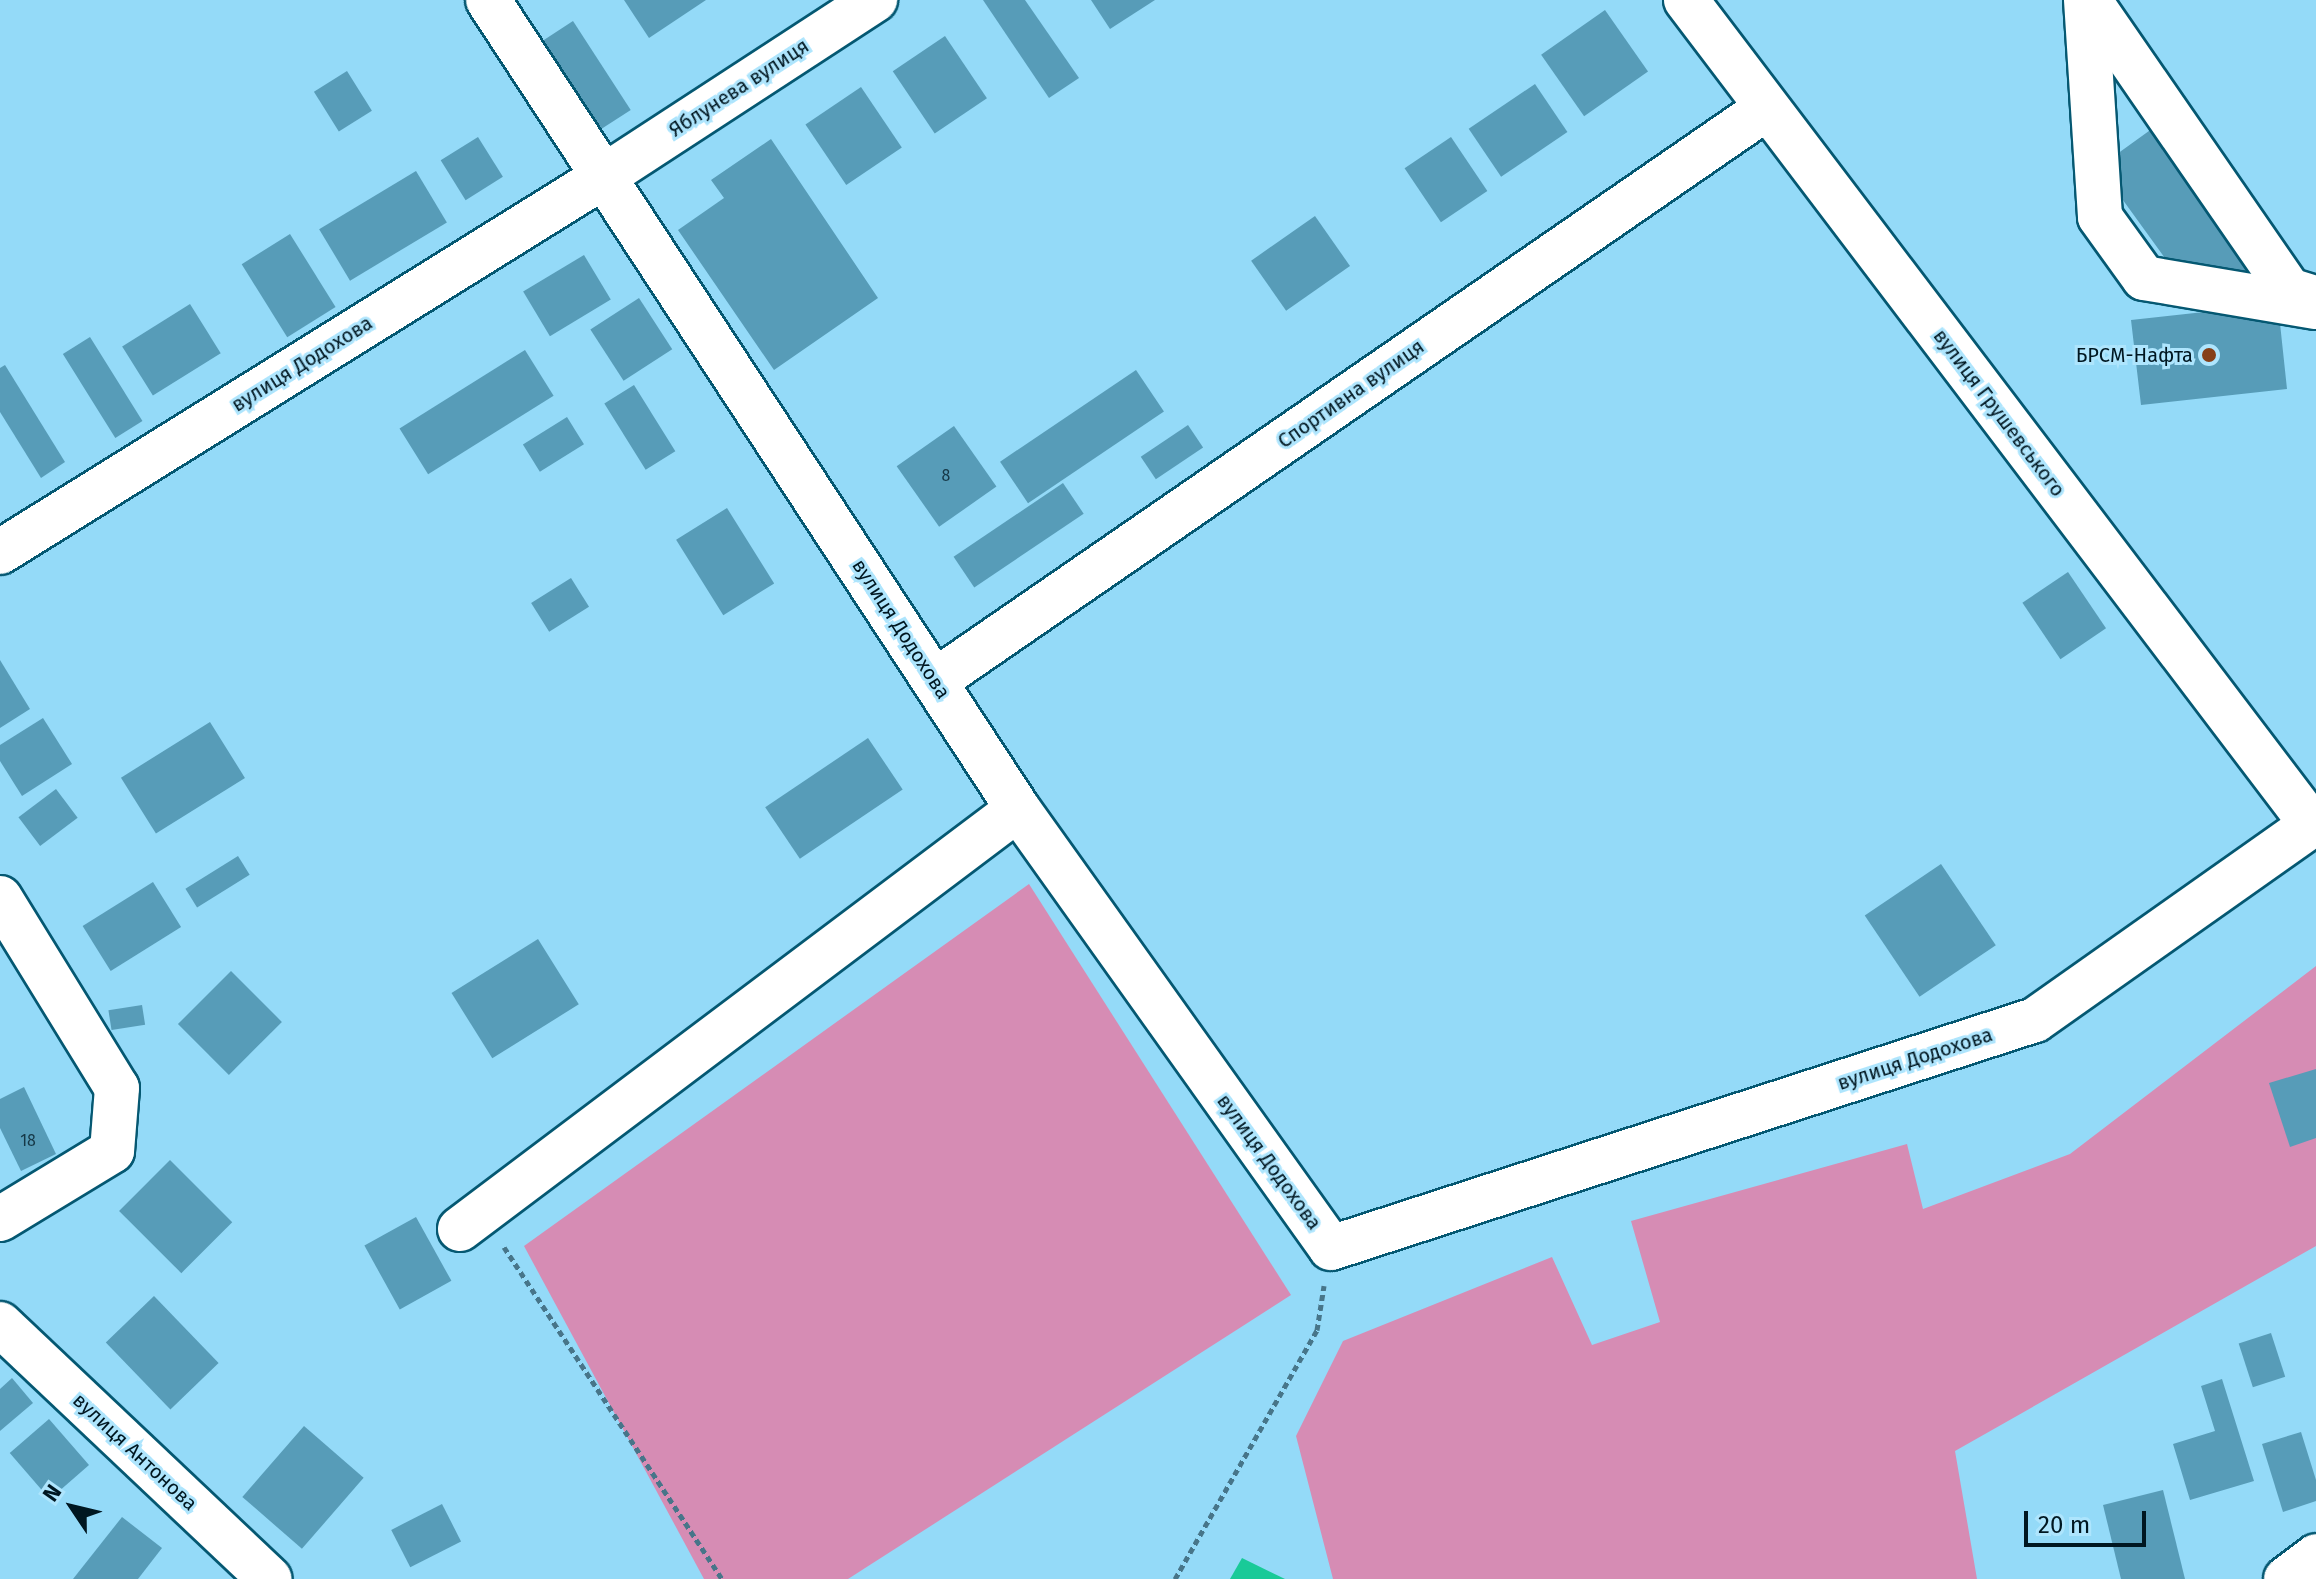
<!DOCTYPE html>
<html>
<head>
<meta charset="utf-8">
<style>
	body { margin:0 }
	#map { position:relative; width:2316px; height:1579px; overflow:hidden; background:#94daf8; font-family:"Fira Sans",sans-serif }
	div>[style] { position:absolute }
	.green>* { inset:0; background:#d68cb4 }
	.water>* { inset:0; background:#19ca98 }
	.building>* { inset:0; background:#579cb8; transform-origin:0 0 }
	.path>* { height:5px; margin-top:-2.5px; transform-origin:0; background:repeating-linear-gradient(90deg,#477589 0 6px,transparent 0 10px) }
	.roads { filter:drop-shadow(2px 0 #055872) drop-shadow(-2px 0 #055872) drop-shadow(0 2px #055872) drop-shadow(0 -2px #055872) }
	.minor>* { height:44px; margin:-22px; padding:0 22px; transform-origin:22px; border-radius:22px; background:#fff }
	.dots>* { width:22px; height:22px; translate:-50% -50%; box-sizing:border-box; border:4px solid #aee5fd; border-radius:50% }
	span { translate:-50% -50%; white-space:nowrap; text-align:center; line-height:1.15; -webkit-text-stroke:6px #aee5fd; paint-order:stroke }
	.number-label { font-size:16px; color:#163847 }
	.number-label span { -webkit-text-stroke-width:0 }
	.street-label { font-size:20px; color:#001721 }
	.poi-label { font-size:20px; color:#001721 }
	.right { translate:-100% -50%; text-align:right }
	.north { position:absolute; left:32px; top:1467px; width:80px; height:80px; -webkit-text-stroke:6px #aee5fd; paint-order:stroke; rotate:305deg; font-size:22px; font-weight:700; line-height:32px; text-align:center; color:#001721 }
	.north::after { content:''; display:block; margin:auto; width:28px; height:36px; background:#001721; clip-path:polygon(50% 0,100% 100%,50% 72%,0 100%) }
	.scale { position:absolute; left:2024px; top:1511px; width:122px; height:36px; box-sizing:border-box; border:4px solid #001721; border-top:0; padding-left:10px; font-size:24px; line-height:28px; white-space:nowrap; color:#001721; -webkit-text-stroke:6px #aee5fd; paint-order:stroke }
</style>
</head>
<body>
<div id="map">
	<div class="green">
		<i style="clip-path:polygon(1029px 884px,1291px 1295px,848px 1579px,704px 1579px,524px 1246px)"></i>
		<i style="clip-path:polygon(2316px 966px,2316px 1246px,1955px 1451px,1977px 1579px,1333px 1579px,1296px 1436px,1343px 1341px,1552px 1257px,1592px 1345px,1660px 1322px,1631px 1221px,1907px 1144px,1923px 1209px,2070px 1154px)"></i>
	</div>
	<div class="water">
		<i style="clip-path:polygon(1242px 1558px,1285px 1579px,1230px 1579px)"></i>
	</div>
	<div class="building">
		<i style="clip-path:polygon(624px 0,706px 0,649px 38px)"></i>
		<i style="clip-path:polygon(983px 0,1025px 0,1079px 78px,1049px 98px)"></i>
		<i style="clip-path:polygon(1091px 0,1155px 0,1110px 29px)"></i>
		<i style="left:1605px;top:10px;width:75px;height:78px;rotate:55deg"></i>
		<i style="left:573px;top:21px;width:106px;height:37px;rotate:57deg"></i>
		<i style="left:945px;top:36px;width:75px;height:63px;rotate:56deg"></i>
		<i style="left:347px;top:71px;width:47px;height:39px;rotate:58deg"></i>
		<i style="left:1535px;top:84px;width:58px;height:80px;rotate:56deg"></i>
		<i style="left:861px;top:87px;width:73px;height:67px;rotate:56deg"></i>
		<i style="clip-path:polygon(2185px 105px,2316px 287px,2279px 314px,2287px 389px,2141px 405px,2131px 320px,2204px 312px,2099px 167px)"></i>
		<i style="left:478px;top:137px;width:47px;height:44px;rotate:58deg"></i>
		<i style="left:1451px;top:137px;width:65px;height:56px;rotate:56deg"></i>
		<i style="clip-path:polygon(771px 139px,878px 298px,774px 370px,678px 230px,724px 198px,711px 180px)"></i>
		<i style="left:416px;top:171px;width:60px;height:113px;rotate:59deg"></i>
		<i style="left:1315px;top:216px;width:61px;height:78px;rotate:55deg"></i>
		<i style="left:290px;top:234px;width:86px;height:57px;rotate:58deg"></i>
		<i style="left:584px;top:255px;width:52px;height:71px;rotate:59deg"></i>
		<i style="left:639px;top:298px;width:61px;height:58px;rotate:57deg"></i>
		<i style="left:190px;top:304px;width:58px;height:80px;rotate:58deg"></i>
		<i style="left:90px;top:337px;width:99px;height:32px;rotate:58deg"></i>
		<i style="left:525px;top:350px;width:54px;height:148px;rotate:58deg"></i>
		<i style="clip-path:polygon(5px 365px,65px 462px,41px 478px,0 412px,0 368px)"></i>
		<i style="left:1136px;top:370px;width:50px;height:164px;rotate:56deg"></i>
		<i style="left:634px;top:385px;width:78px;height:35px;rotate:58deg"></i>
		<i style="left:567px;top:417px;width:32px;height:52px;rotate:58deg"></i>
		<i style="left:1188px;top:425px;width:27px;height:57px;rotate:56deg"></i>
		<i style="left:954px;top:426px;width:74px;height:70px;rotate:55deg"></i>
		<i style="left:1063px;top:483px;width:37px;height:132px;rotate:56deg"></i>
		<i style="left:727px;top:508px;width:89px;height:60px;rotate:58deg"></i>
		<i style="left:2068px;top:572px;width:68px;height:55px;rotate:56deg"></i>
		<i style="left:571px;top:578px;width:34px;height:47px;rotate:58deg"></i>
		<i style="clip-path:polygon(0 660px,30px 709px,0 728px)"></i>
		<i style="clip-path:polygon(43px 718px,72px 764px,22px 796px,0 761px,0 745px)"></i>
		<i style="left:210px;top:722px;width:66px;height:105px;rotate:58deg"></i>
		<i style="left:868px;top:738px;width:62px;height:124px;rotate:56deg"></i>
		<i style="left:56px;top:789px;width:36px;height:47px;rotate:53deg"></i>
		<i style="left:238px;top:856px;width:22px;height:62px;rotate:58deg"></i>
		<i style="left:1941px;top:864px;width:98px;height:92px;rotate:56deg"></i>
		<i style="left:153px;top:882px;width:53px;height:83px;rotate:58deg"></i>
		<i style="left:538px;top:939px;width:77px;height:102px;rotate:58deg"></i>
		<i style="left:231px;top:971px;width:72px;height:75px;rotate:45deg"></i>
		<i style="left:142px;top:1005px;width:20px;height:34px;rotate:81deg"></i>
		<i style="clip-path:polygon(2316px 1069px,2316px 1138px,2290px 1147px,2269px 1083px)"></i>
		<i style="clip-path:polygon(24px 1087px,56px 1154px,21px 1171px,0 1128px,0 1099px)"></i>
		<i style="left:170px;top:1160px;width:88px;height:72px;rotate:45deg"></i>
		<i style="left:416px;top:1217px;width:73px;height:59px;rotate:61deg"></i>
		<i style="left:154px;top:1296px;width:93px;height:67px;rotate:46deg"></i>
		<i style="left:2271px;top:1333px;width:46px;height:34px;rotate:72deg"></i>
		<i style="clip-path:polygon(12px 1378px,33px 1403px,0 1431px,0 1389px)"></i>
		<i style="clip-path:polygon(2222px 1379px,2254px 1481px,2190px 1500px,2173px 1444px,2215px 1431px,2201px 1386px)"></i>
		<i style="left:49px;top:1419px;width:61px;height:52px;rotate:49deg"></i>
		<i style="left:304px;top:1426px;width:79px;height:94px;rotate:41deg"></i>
		<i style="clip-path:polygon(2301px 1432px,2316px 1480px,2316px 1501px,2283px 1512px,2262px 1444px)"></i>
		<i style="clip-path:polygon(2163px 1490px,2185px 1579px,2121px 1579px,2103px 1505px)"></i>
		<i style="left:442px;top:1504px;width:42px;height:57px;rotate:63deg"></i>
		<i style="clip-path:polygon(122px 1517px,162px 1548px,138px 1579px,73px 1579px)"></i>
	</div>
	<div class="path">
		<i style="left:504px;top:1247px;width:397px;rotate:56.7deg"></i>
		<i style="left:1175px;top:1579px;width:287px;rotate:-60.3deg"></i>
		<i style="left:1317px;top:1330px;width:45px;rotate:-81deg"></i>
	</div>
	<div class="roads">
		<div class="minor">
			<i style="left:488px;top:0;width:967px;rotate:56.77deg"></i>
			<i style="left:1018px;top:809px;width:539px;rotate:54.51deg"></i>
			<i style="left:1331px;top:1248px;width:740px;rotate:-17.95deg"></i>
			<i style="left:2035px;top:1020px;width:344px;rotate:-35.2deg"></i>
			<i style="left:1686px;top:0;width:1036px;rotate:52.81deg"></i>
			<i style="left:2086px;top:0;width:217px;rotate:86.3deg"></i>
			<i style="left:2100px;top:217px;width:75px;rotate:54.2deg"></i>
			<i style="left:2144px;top:278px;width:174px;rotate:9.6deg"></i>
			<i style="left:2089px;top:0;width:352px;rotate:55.4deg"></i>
			<i style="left:2289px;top:290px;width:28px;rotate:17deg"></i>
			<i style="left:0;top:552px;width:710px;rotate:-31.88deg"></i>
			<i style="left:603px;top:177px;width:325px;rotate:-33.1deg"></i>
			<i style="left:935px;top:681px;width:1010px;rotate:-34.56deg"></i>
			<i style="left:0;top:898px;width:223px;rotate:58.4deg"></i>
			<i style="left:117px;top:1088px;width:63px;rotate:94.5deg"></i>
			<i style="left:112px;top:1151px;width:131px;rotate:148.7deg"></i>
			<i style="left:460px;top:1229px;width:698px;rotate:-36.97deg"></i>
			<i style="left:0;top:1324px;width:371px;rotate:43.4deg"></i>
			<i style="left:2286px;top:1579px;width:38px;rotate:-37deg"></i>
		</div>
	</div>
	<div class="dots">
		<i style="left:2209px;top:355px;background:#864019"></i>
	</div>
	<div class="number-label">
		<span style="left:946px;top:476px">8</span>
		<span style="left:28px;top:1141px">18</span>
	</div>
	<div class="street-label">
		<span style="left:739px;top:88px;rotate:-33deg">Яблунева вулиця</span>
		<span style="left:302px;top:364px;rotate:-32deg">вулиця Додохова</span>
		<span style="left:1351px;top:394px;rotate:-35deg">Спортивна вулиця</span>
		<span style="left:1999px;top:413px;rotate:53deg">вулиця Грушевського</span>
		<span style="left:901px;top:629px;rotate:57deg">вулиця Додохова</span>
		<span style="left:1915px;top:1059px;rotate:-18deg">вулиця Додохова</span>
		<span style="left:1269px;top:1162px;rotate:54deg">вулиця Додохова</span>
		<span style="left:135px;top:1452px;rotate:43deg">вулиця Антонова</span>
	</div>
	<div class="poi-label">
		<span class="right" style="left:2193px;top:355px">БРСМ-Нафта</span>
	</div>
	<div class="north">N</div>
	<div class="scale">20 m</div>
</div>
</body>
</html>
